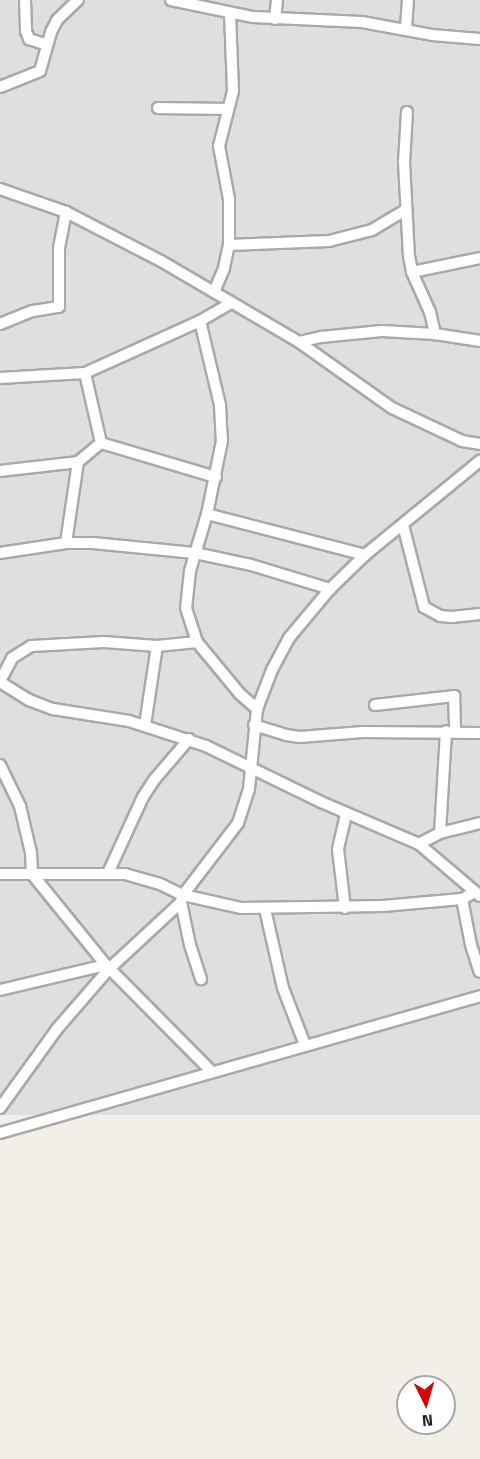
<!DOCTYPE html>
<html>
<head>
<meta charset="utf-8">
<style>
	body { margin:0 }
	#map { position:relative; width:480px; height:1459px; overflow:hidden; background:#f2efe9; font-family:"Titillium Web",sans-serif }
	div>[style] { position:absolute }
	.residential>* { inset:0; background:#e0dfdf; transform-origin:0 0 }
	.roads { filter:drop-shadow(2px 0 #a9a9a9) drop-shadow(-2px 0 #a9a9a9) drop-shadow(0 2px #a9a9a9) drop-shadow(0 -2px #a9a9a9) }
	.street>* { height:10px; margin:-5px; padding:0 5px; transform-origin:5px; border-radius:5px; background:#fff }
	span { translate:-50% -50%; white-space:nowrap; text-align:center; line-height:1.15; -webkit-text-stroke:6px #fff; paint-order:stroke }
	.north { position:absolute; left:396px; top:1375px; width:60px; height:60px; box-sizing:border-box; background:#fff; border:2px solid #a7a7a7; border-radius:50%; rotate:175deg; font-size:16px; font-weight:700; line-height:24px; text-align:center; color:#222 }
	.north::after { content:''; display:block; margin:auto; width:21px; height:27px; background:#d40000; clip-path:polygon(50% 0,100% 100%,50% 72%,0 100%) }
</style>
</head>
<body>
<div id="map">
	<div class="residential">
		<i style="left:0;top:0;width:480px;height:1115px"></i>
	</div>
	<div class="roads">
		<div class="street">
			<i style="left:25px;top:0;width:31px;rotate:88deg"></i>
			<i style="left:26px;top:31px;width:9px;rotate:69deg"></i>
			<i style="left:29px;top:39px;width:19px;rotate:18deg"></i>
			<i style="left:171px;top:0;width:84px;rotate:11.7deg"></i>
			<i style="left:253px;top:17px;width:109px;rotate:2.6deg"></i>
			<i style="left:362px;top:22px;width:71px;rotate:10.5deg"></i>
			<i style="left:432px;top:35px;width:48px;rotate:4.8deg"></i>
			<i style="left:275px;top:19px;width:19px;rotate:-84deg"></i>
			<i style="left:406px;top:28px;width:28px;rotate:-86deg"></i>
			<i style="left:0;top:87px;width:43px;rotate:-21.8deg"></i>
			<i style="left:40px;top:71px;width:41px;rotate:-74.2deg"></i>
			<i style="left:51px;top:32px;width:13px;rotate:-63deg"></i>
			<i style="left:57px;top:20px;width:29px;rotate:-44deg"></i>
			<i style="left:158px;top:108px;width:70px;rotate:0.8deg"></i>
			<i style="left:407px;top:112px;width:50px;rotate:93.4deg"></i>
			<i style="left:404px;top:162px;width:94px;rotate:87deg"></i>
			<i style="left:409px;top:256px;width:16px;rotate:79deg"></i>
			<i style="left:412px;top:272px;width:44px;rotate:65.8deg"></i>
			<i style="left:430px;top:312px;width:23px;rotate:77deg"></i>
			<i style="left:0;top:189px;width:70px;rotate:19.2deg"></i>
			<i style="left:66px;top:212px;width:107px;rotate:27.3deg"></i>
			<i style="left:161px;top:261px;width:160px;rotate:30.4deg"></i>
			<i style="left:299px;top:342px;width:114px;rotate:35.4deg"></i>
			<i style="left:392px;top:408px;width:77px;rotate:25.2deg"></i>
			<i style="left:462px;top:441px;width:18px;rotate:9deg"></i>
			<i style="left:229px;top:245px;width:100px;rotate:-2.3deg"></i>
			<i style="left:329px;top:241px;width:44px;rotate:-14.3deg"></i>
			<i style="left:372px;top:230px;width:39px;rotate:-31deg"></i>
			<i style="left:412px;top:272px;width:69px;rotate:-11.6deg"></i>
			<i style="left:214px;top:292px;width:26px;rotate:-67deg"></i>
			<i style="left:224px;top:268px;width:24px;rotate:-78deg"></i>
			<i style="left:229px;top:245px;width:46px;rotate:-90deg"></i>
			<i style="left:229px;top:199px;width:54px;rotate:-100.7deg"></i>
			<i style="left:219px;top:146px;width:57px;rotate:-75.7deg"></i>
			<i style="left:233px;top:91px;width:78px;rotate:-92.2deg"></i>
			<i style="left:200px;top:321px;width:86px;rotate:76.6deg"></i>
			<i style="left:220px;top:405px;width:36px;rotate:87deg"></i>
			<i style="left:222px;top:441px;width:75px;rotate:101.6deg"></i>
			<i style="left:207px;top:514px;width:59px;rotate:106.6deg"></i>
			<i style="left:190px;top:571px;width:37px;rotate:96deg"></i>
			<i style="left:186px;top:608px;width:36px;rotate:72deg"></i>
			<i style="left:197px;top:642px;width:67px;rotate:50.4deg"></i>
			<i style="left:240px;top:694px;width:23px;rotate:41deg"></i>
			<i style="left:0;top:324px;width:35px;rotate:-22deg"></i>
			<i style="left:33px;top:311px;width:26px;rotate:-9deg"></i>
			<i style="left:59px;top:307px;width:59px;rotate:-90deg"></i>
			<i style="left:59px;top:248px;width:37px;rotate:-79deg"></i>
			<i style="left:299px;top:342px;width:23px;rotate:-13deg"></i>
			<i style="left:321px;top:337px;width:61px;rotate:-5.6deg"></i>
			<i style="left:382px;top:331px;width:53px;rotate:3.2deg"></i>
			<i style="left:435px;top:334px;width:46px;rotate:8.8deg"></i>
			<i style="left:85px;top:373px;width:72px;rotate:77.1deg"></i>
			<i style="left:0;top:378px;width:85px;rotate:-3.4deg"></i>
			<i style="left:85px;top:373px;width:126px;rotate:-24.3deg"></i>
			<i style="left:200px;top:321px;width:34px;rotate:-30deg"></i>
			<i style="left:101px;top:443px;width:120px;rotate:16.5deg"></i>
			<i style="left:0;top:471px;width:79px;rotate:-6.6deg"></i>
			<i style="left:78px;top:462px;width:30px;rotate:-40deg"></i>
			<i style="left:207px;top:514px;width:163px;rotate:14.5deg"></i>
			<i style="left:403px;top:525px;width:85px;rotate:75.6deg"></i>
			<i style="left:424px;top:607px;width:18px;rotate:29deg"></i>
			<i style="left:440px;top:616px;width:12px;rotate:5deg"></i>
			<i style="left:452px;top:617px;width:28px;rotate:-6deg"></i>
			<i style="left:66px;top:543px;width:82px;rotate:-81.6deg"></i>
			<i style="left:0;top:553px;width:67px;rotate:-8.6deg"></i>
			<i style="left:66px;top:543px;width:27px"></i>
			<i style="left:93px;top:543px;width:102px;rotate:5.6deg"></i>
			<i style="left:195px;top:553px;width:57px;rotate:12.1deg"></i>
			<i style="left:251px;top:565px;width:83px;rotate:16.9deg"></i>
			<i style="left:0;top:681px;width:26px;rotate:-62deg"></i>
			<i style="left:12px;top:658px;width:22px;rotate:-32deg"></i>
			<i style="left:31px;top:646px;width:73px;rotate:-3.1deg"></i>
			<i style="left:104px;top:642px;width:53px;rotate:4.3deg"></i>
			<i style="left:157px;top:646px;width:40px;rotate:-5.7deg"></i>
			<i style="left:0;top:682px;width:34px;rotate:32deg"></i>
			<i style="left:29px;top:700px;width:26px;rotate:21deg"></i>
			<i style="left:53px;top:709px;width:77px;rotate:9deg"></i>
			<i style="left:129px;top:721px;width:81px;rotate:18deg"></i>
			<i style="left:206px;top:746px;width:128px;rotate:26deg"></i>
			<i style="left:321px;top:802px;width:107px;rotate:23.2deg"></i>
			<i style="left:419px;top:844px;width:80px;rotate:40.4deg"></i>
			<i style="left:375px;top:705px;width:80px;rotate:-6.5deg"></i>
			<i style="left:454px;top:696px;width:36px;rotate:88deg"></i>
			<i style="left:145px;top:725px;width:80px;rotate:-81.4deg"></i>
			<i style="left:254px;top:725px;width:34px;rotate:17deg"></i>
			<i style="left:286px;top:735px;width:14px;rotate:8deg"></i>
			<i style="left:300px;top:737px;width:63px;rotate:-4.5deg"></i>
			<i style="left:363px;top:732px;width:117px;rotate:0.5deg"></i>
			<i style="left:0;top:765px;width:46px;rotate:64deg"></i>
			<i style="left:20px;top:806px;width:48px;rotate:76.8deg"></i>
			<i style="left:31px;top:853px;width:21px;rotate:87deg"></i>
			<i style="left:32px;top:874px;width:117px;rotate:50.9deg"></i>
			<i style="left:440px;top:833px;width:102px;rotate:-86.6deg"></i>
			<i style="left:419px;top:844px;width:24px;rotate:-28deg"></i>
			<i style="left:440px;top:833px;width:41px;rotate:-14deg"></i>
			<i style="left:108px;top:873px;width:84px;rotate:-65.3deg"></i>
			<i style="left:143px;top:797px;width:20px;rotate:-57deg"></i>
			<i style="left:154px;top:780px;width:54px;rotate:-49.5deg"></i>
			<i style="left:0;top:874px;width:125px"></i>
			<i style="left:125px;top:874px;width:36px;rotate:16deg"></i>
			<i style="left:160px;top:884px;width:25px;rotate:26deg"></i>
			<i style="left:183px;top:895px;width:59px;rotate:12.6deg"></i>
			<i style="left:241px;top:908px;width:142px;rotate:-0.8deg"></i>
			<i style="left:383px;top:906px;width:79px;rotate:-5.1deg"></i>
			<i style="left:462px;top:899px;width:15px;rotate:-28deg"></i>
			<i style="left:462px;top:899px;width:47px;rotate:78.9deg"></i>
			<i style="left:471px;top:945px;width:28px;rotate:72deg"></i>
			<i style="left:181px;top:902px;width:44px;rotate:78.2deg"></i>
			<i style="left:190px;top:945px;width:36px;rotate:72deg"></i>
			<i style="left:345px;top:908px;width:59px;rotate:-96.8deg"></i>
			<i style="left:338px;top:849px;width:37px;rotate:-77deg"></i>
			<i style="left:265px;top:909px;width:81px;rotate:77.2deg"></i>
			<i style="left:283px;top:988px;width:61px;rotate:68.9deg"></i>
			<i style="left:0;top:990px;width:109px;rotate:-13.3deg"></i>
			<i style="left:106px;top:965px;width:151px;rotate:45.3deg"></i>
			<i style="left:0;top:1108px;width:97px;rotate:-54.2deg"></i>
			<i style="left:57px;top:1029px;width:79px;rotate:-49.1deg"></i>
			<i style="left:109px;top:969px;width:98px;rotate:-42.9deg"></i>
			<i style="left:181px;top:902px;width:7px;rotate:-74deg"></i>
			<i style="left:183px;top:895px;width:91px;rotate:-52.6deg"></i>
			<i style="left:238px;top:823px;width:36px;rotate:-72deg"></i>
			<i style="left:249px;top:789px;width:80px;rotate:-84.3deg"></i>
			<i style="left:257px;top:709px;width:42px;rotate:-69deg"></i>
			<i style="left:272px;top:670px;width:36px;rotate:-62deg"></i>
			<i style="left:289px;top:638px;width:64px;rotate:-50.1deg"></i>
			<i style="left:330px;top:589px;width:49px;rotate:-44.2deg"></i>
			<i style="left:365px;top:555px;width:149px;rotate:-39.3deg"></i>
			<i style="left:0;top:1133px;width:499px;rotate:-15.9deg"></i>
		</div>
	</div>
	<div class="north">N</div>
</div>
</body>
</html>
